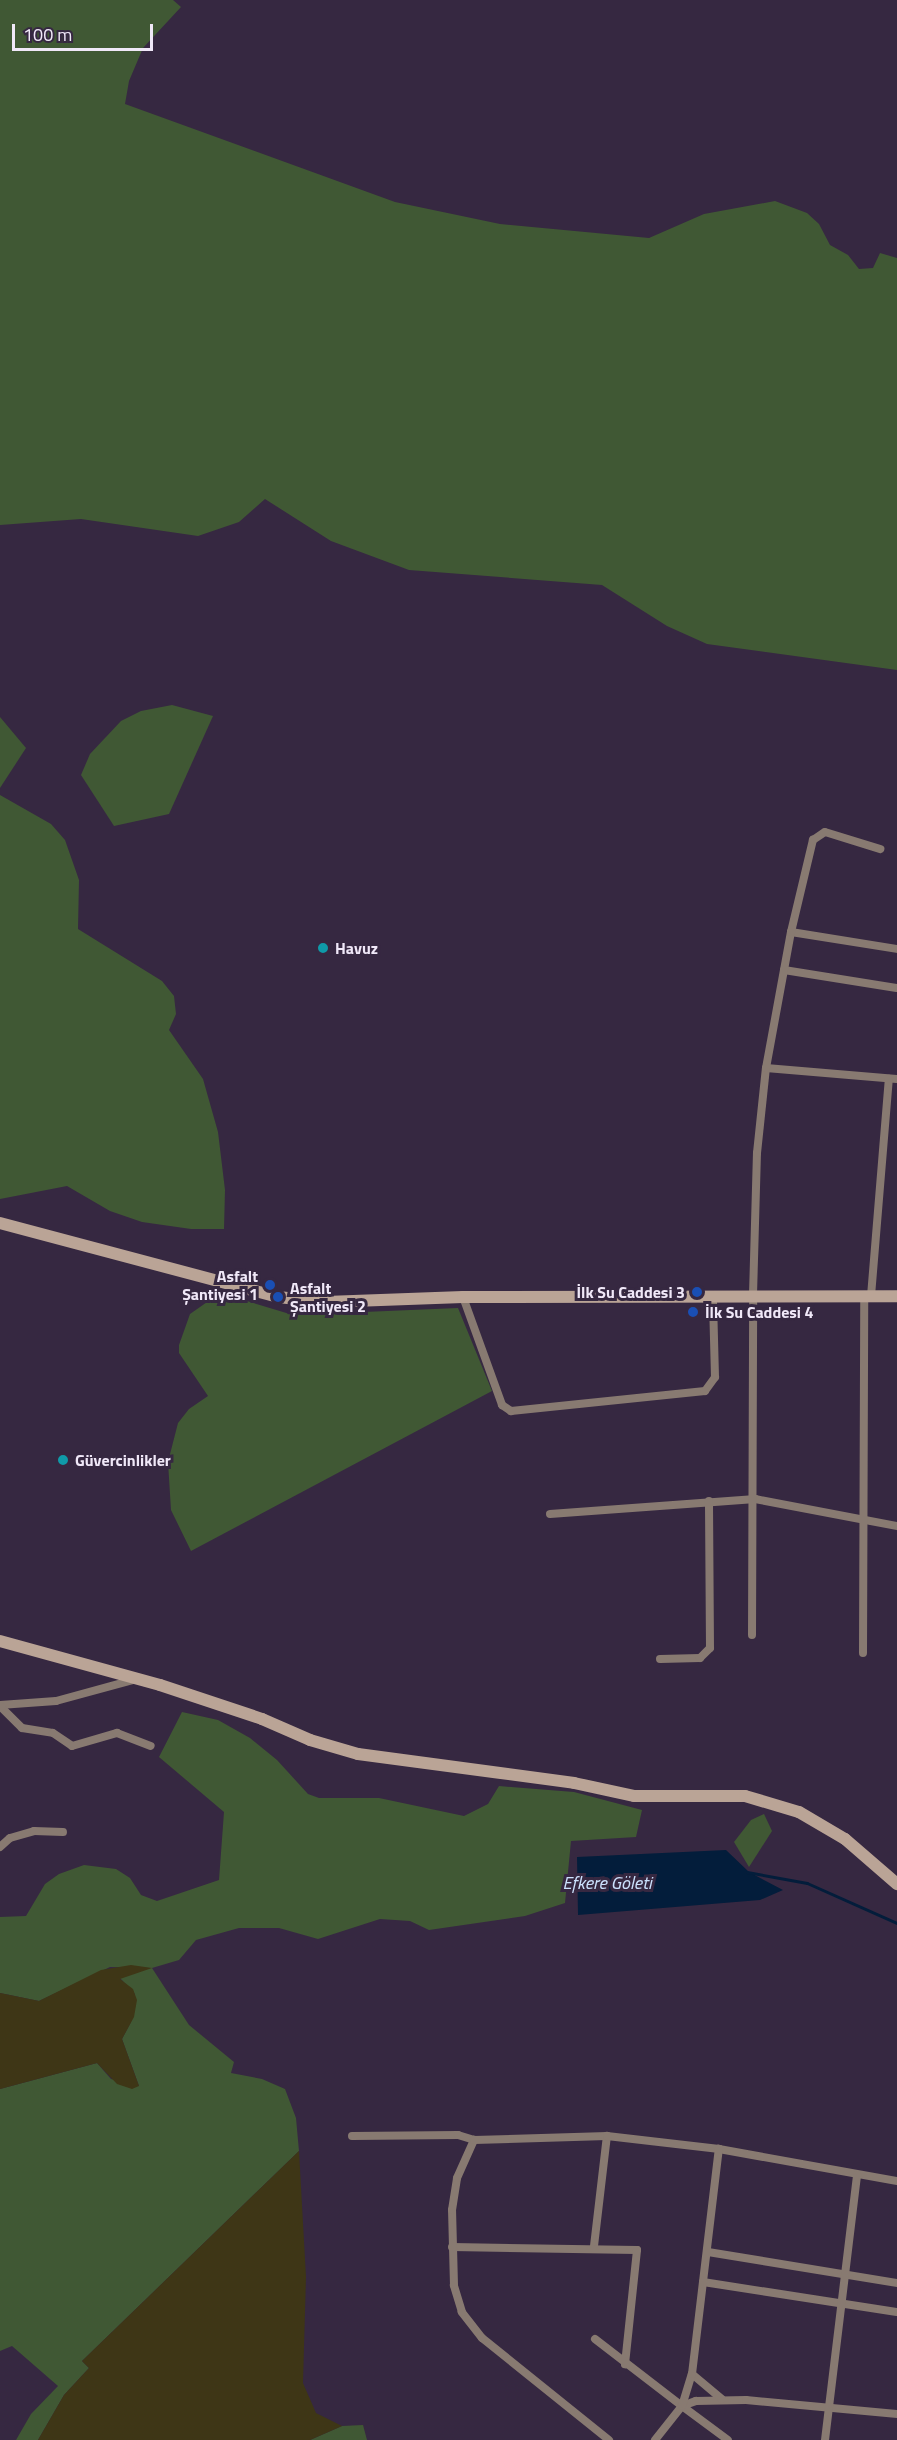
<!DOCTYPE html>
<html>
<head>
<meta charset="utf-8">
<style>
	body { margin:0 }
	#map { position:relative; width:897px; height:2440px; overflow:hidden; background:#362841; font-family:"Titillium Web",sans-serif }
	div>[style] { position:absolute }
	.green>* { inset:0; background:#405834 }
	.sand>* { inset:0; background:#3e3616 }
	.water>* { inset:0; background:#031d3b }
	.stream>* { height:3px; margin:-1.5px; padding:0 1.5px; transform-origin:1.5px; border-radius:1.5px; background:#031d3b }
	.street>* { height:8px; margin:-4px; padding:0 4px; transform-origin:4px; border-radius:4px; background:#887a71 }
	.secondary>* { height:12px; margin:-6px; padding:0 6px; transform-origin:6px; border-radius:6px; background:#baa496 }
	.dots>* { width:16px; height:16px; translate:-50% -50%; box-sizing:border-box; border:3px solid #362841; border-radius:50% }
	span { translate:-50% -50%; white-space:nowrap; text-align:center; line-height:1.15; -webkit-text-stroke:6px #362841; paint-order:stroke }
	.poi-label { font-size:16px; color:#f0e8f8; font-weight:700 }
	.left { translate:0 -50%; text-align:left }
	.right { translate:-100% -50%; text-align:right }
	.water-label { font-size:18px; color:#cce2fe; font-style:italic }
	.scale { position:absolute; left:12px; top:24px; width:141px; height:27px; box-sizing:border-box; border:3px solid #f0e8f8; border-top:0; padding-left:8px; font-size:18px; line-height:21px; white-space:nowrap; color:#f0e8f8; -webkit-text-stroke:4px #362841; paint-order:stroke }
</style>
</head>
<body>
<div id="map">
	<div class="green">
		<i style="clip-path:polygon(0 0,173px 0,181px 7px,143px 48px,129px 81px,125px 104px,395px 202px,500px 224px,649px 238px,704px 214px,775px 201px,807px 213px,819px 224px,830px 245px,848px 255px,859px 269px,873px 268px,880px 253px,897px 258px,897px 670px,707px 644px,667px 626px,602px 585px,409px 570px,331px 541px,265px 499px,239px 522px,198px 536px,81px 519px,0 525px)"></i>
		<i style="clip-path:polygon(172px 705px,213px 716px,169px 814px,114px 826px,81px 775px,90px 754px,121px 721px,141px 711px)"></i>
		<i style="clip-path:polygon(0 717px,26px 748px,0 788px)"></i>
		<i style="clip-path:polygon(0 795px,51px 824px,65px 840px,79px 880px,78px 929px,162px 981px,174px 996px,176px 1014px,169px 1030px,203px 1079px,218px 1132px,225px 1190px,224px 1229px,191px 1229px,142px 1222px,110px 1211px,67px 1186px,0 1199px)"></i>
		<i style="clip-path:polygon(220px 1293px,293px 1315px,458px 1308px,492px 1391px,191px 1551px,171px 1510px,168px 1462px,178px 1423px,189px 1409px,208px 1396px,179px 1353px,179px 1345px,190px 1314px)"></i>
		<i style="clip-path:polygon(182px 1712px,218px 1720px,250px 1738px,277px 1760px,308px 1794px,319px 1798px,379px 1798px,464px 1816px,488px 1804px,499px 1786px,574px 1792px,642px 1810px,636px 1837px,571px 1841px,565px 1903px,525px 1916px,429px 1930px,410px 1921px,380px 1919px,318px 1939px,279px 1928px,239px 1928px,196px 1940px,179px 1960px,152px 1968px,189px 2025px,234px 2062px,231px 2073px,262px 2079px,285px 2089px,296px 2118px,299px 2151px,82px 2361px,89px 2368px,64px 2395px,38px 2440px,16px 2440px,31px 2414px,58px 2386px,12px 2346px,0 2351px,0 2089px,97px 2063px,111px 2079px,139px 2086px,122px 2039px,131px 2022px,135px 1994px,120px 1978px,150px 1968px,110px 1967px,39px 2001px,0 1993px,0 1917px,26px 1916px,45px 1884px,59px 1874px,84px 1865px,116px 1869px,130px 1878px,141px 1895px,157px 1901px,219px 1880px,224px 1812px,159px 1757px)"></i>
		<i style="clip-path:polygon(764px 1814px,772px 1831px,749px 1867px,734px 1842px,751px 1820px)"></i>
		<i style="clip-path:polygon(363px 2425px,367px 2440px,310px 2440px,342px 2426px)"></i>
	</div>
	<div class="sand">
		<i style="clip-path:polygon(131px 1965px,152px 1968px,120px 1979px,133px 1989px,137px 2000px,134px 2017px,122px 2039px,139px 2086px,132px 2089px,117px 2084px,97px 2063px,0 2089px,0 1993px,39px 2001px,101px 1970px)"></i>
		<i style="clip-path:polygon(299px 2151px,306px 2277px,303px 2383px,316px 2413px,342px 2426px,310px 2440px,38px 2440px,64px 2395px,89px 2368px,82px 2361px)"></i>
	</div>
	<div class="water">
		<i style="clip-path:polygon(726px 1850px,749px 1872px,783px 1890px,760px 1900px,578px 1915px,577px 1857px)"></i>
	</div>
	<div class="stream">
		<i style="left:747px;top:1872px;width:61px;rotate:10.4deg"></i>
		<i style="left:807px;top:1883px;width:98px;rotate:24deg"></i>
	</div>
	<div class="street">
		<i style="left:791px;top:932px;width:107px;rotate:9.1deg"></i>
		<i style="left:784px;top:970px;width:114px;rotate:9.1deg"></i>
		<i style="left:766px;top:1068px;width:131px;rotate:4.8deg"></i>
		<i style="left:871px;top:1296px;width:218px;rotate:-85.3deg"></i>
		<i style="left:463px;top:1297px;width:115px;rotate:70.1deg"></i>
		<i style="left:502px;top:1405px;width:11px;rotate:34deg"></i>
		<i style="left:511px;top:1411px;width:195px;rotate:-5.9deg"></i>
		<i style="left:705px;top:1391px;width:17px;rotate:-54deg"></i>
		<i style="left:715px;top:1377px;width:79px;rotate:-91.5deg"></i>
		<i style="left:550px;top:1514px;width:206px;rotate:-4.2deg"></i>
		<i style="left:755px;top:1499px;width:145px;rotate:10.8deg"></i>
		<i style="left:752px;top:1635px;width:340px;rotate:-89.8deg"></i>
		<i style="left:753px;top:1295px;width:142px;rotate:-88.4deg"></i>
		<i style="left:757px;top:1153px;width:85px;rotate:-84deg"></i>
		<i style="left:766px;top:1068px;width:138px;rotate:-79.6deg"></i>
		<i style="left:791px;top:932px;width:95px;rotate:-76.6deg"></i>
		<i style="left:813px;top:840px;width:14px;rotate:-34deg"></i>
		<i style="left:825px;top:832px;width:58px;rotate:17.2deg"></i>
		<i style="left:863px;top:1653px;width:356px;rotate:-89.8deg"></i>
		<i style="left:660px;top:1659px;width:40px;rotate:-1.4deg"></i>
		<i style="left:700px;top:1658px;width:14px;rotate:-45deg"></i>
		<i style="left:710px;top:1648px;width:147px;rotate:-90.4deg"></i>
		<i style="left:0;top:1705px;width:56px;rotate:-4.1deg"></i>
		<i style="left:56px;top:1701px;width:84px;rotate:-15.2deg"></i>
		<i style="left:0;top:1706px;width:31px;rotate:45deg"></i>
		<i style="left:22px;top:1728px;width:31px;rotate:9deg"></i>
		<i style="left:53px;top:1733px;width:23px;rotate:34deg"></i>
		<i style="left:72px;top:1746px;width:47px;rotate:-16.1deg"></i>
		<i style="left:117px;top:1733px;width:36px;rotate:21deg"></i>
		<i style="left:0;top:1847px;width:13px;rotate:-42deg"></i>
		<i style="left:10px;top:1838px;width:25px;rotate:-16deg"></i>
		<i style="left:34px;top:1831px;width:29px;rotate:2deg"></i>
		<i style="left:352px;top:2136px;width:106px;rotate:-0.5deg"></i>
		<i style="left:458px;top:2135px;width:17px;rotate:17deg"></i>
		<i style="left:594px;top:2246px;width:111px;rotate:-83.3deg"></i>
		<i style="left:452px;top:2247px;width:185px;rotate:0.9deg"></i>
		<i style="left:637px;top:2250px;width:115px;rotate:96deg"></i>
		<i style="left:708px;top:2252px;width:192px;rotate:9.3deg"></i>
		<i style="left:703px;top:2282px;width:196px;rotate:8.8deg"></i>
		<i style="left:595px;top:2339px;width:110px;rotate:37.6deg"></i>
		<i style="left:682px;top:2406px;width:15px;rotate:-20deg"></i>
		<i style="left:696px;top:2401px;width:50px;rotate:-1.1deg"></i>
		<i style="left:746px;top:2400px;width:152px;rotate:5.3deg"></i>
		<i style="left:692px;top:2374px;width:39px;rotate:40deg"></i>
		<i style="left:682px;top:2406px;width:57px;rotate:36.5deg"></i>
		<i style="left:609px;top:2440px;width:163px;rotate:-141.2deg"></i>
		<i style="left:482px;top:2338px;width:33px;rotate:-128deg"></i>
		<i style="left:462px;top:2312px;width:28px;rotate:-107deg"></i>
		<i style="left:454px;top:2285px;width:75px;rotate:-91.5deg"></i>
		<i style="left:452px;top:2210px;width:32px;rotate:-81deg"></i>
		<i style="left:457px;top:2178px;width:42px;rotate:-65.9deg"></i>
		<i style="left:474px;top:2140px;width:133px;rotate:-1.7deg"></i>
		<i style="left:607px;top:2136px;width:113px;rotate:6.6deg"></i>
		<i style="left:719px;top:2149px;width:181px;rotate:10.2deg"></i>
		<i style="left:655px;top:2440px;width:43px;rotate:-51.5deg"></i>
		<i style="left:682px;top:2406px;width:34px;rotate:-73deg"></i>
		<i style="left:692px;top:2374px;width:227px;rotate:-83.2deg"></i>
		<i style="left:825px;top:2440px;width:267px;rotate:-83.1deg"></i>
	</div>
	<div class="secondary">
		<i style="left:0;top:1223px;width:288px;rotate:14.9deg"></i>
		<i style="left:278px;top:1297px;width:48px;rotate:5.9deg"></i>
		<i style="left:326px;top:1302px;width:137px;rotate:-2.1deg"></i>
		<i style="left:463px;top:1297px;width:434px;rotate:-0.1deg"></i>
		<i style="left:0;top:1641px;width:166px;rotate:15.4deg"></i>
		<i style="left:160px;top:1685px;width:108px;rotate:18.4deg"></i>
		<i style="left:262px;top:1719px;width:52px;rotate:23.6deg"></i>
		<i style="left:310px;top:1740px;width:50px;rotate:16.3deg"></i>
		<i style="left:358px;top:1754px;width:218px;rotate:7.6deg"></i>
		<i style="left:574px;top:1783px;width:61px;rotate:12.2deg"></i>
		<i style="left:634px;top:1796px;width:111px"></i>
		<i style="left:745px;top:1796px;width:56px;rotate:16.5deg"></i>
		<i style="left:799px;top:1812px;width:53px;rotate:30.4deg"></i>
		<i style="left:845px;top:1839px;width:69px;rotate:40.9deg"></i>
	</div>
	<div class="dots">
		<i style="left:323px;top:948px;background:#0f9aa8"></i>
		<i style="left:270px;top:1285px;background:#1a4fb4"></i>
		<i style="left:697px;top:1292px;background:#1a4fb4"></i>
		<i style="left:278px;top:1297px;background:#1a4fb4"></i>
		<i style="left:693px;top:1312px;background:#1a4fb4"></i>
		<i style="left:63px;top:1460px;background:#0f9aa8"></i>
	</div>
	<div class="poi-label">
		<span class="left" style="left:335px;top:948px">Havuz</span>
		<span class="right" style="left:258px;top:1285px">Asfalt<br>Şantiyesi 1</span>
		<span class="left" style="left:290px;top:1297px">Asfalt<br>Şantiyesi 2</span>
		<span class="right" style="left:685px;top:1292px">İlk Su Caddesi 3</span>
		<span class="left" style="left:705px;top:1312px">İlk Su Caddesi 4</span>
		<span class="left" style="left:75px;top:1460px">Güvercinlikler</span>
	</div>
	<div class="water-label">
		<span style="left:607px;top:1883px">Efkere Göleti</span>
	</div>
	<div class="scale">100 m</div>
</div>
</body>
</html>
